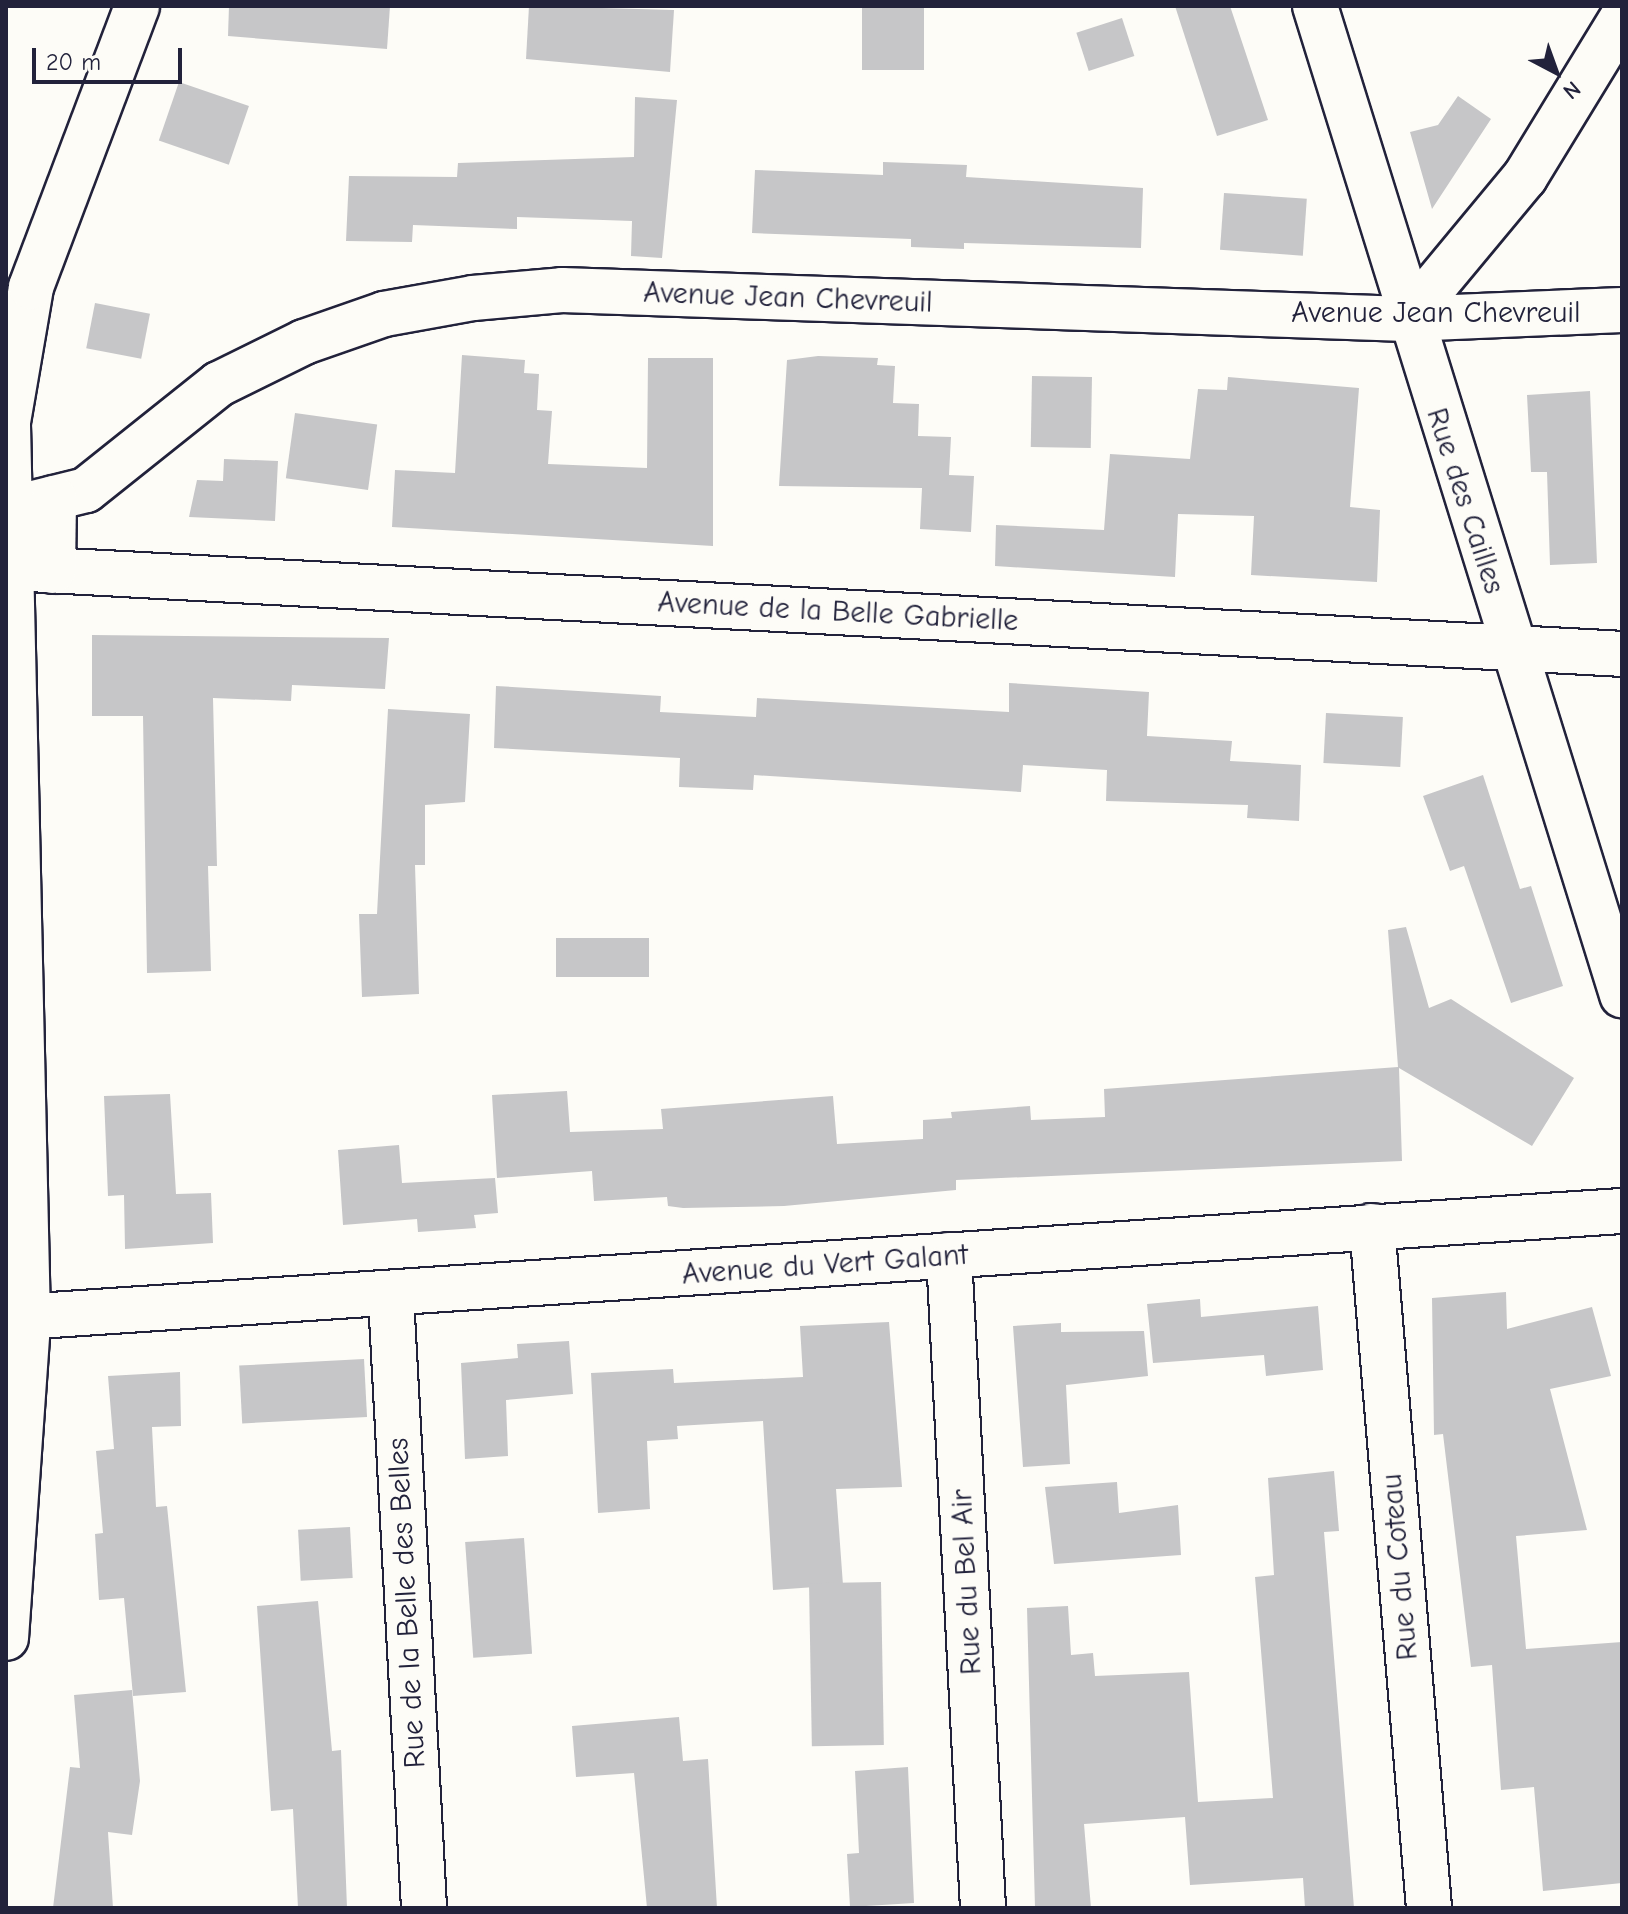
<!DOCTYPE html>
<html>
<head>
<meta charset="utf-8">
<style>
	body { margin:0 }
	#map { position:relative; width:1628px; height:1914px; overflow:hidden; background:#fdfcf7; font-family:"Comic Neue",sans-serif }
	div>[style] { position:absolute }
	.building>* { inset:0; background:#c6c6c8; transform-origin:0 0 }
	.roads { filter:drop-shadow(2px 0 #22223b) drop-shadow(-2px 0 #22223b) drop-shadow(0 2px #22223b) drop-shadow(0 -2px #22223b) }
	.street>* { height:44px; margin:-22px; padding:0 22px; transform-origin:22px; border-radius:22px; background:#fdfcf7 }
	span { translate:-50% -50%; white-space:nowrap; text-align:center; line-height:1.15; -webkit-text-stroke:6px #fdfcf7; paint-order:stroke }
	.street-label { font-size:30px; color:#22223b }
	.frame { position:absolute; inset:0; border:8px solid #22223b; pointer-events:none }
	.north { position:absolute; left:1516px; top:32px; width:80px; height:80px; -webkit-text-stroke:6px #fdfcf7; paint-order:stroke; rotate:139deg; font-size:22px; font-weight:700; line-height:32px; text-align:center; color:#22223b }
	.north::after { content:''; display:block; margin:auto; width:28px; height:36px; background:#22223b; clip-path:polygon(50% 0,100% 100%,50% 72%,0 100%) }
	.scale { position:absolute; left:32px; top:48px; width:150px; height:36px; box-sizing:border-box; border:4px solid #22223b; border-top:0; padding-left:10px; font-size:24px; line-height:28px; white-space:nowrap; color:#22223b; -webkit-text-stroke:6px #fdfcf7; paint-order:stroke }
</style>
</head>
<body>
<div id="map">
	<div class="building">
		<i style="clip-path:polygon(229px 6px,390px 6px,387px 49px,228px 36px)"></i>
		<i style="clip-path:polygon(529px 6px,674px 10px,670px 72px,526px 59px)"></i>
		<i style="left:862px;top:6px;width:62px;height:64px"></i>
		<i style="clip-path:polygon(1175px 6px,1230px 6px,1268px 120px,1217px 136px)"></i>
		<i style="left:1122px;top:18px;width:40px;height:48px;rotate:72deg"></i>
		<i style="left:179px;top:82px;width:74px;height:62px;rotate:19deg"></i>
		<i style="clip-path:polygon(1458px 96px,1491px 119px,1432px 209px,1410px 132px,1438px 125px)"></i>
		<i style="clip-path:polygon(635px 97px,677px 100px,662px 258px,631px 256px,632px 221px,517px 217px,517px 229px,413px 225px,412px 242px,346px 241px,349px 176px,457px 177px,458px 163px,634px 157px)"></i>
		<i style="clip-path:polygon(883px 162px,967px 165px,966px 177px,1143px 188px,1141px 248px,964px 243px,964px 249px,911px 247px,911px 239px,752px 233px,755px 170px,883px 175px)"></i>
		<i style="left:1224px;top:193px;width:83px;height:57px;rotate:4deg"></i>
		<i style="left:95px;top:303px;width:56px;height:46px;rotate:11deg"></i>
		<i style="clip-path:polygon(462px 355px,525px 360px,524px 373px,539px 374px,537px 410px,552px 411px,548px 464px,647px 468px,648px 358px,713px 358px,713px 546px,392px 527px,395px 470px,455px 473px)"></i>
		<i style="clip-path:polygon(818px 356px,878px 358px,877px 365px,895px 366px,893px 403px,919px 404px,918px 436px,951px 437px,949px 475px,974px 476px,971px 532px,920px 529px,922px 488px,779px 486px,787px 360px)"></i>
		<i style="left:1032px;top:376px;width:60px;height:71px;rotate:1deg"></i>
		<i style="clip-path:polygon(1228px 377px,1359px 388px,1350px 507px,1380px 510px,1377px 582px,1251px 575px,1254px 516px,1178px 514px,1175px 577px,995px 566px,996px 525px,1104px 530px,1110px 454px,1190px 459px,1198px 389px,1227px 390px)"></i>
		<i style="clip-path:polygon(1590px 391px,1597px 563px,1550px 565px,1547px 472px,1531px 472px,1527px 395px)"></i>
		<i style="left:295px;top:413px;width:83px;height:66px;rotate:8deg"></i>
		<i style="clip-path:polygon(224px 459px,278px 461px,275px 521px,189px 517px,197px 480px,223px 481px)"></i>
		<i style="clip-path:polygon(92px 635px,389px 638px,385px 689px,292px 685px,291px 701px,213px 698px,217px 866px,208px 866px,211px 971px,147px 973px,143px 716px,92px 716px)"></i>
		<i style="clip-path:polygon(1009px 683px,1149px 692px,1147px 736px,1232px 741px,1230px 761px,1301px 765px,1299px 821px,1247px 818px,1248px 805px,1106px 801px,1107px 770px,1023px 765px,1021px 792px,754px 775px,753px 790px,679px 787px,680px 758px,494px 748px,496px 686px,661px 696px,660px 712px,756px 717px,757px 698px,1009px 712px)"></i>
		<i style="clip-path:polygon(388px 709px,470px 714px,465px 802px,425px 805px,425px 865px,415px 865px,419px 994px,362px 997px,359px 914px,377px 914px)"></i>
		<i style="left:1326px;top:713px;width:77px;height:50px;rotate:3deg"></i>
		<i style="clip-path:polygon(1483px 775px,1520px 889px,1531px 886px,1563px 986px,1511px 1003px,1464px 866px,1450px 871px,1423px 796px)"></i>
		<i style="clip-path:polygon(1406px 927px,1429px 1008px,1451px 999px,1574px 1078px,1532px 1146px,1399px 1068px,1402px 1161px,956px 1180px,956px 1190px,784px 1206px,683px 1208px,668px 1206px,667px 1197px,594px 1201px,592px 1171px,497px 1178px,492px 1095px,567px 1091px,570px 1132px,663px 1129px,661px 1109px,833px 1096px,837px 1144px,923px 1139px,923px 1120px,952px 1118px,951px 1112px,1030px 1106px,1031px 1120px,1105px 1117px,1104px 1089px,1398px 1067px,1388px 930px)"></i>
		<i style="left:556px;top:938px;width:93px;height:39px"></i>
		<i style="clip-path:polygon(170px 1094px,176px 1194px,211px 1193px,213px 1243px,125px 1249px,124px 1195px,108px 1196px,104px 1096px)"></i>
		<i style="clip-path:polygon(399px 1145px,402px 1183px,495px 1178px,498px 1213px,474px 1215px,476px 1228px,418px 1232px,417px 1219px,343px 1225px,338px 1150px)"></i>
		<i style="clip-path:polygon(1506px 1292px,1507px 1329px,1592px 1307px,1611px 1376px,1550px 1389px,1587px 1530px,1516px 1536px,1526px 1649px,1622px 1642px,1622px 1883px,1543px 1891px,1534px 1787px,1501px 1790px,1492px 1665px,1471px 1667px,1443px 1434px,1434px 1435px,1432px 1298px)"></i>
		<i style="clip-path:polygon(1200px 1299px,1201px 1317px,1318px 1306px,1323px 1370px,1266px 1376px,1264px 1355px,1153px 1363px,1147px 1304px)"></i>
		<i style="clip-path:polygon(889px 1322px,902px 1487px,836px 1489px,843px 1585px,773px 1590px,763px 1421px,677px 1426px,678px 1439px,647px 1441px,650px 1509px,598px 1513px,591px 1373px,673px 1369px,674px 1383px,803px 1377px,800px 1326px)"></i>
		<i style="clip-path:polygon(1061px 1323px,1061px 1332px,1144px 1331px,1148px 1376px,1066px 1385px,1070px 1464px,1023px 1467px,1013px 1326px)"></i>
		<i style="clip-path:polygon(569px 1341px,573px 1394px,506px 1400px,508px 1456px,465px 1459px,461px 1363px,518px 1358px,517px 1344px)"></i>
		<i style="left:364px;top:1359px;width:58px;height:125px;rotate:87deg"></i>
		<i style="clip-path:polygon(180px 1372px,181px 1426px,152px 1427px,156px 1507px,167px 1506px,186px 1692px,133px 1696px,124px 1598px,99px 1600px,95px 1534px,103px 1533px,96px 1451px,114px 1449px,108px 1376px)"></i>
		<i style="clip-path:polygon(1334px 1471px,1339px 1531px,1324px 1532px,1354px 1908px,1305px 1908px,1303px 1878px,1190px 1885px,1185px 1817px,1084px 1824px,1091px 1908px,1035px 1908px,1027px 1608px,1068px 1606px,1071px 1655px,1093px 1653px,1095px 1676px,1189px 1672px,1198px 1802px,1273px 1798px,1255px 1577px,1274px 1575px,1268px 1478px)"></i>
		<i style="clip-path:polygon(1117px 1482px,1119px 1513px,1178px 1505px,1181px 1555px,1054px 1564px,1045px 1487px)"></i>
		<i style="left:350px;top:1527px;width:51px;height:52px;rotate:87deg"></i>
		<i style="left:524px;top:1538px;width:116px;height:59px;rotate:86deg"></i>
		<i style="left:881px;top:1582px;width:163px;height:72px;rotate:89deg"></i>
		<i style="clip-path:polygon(318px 1601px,332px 1751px,341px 1750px,347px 1908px,298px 1908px,293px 1809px,271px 1811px,257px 1606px)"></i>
		<i style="clip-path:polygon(132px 1690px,140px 1781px,132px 1835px,108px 1832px,113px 1908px,53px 1908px,70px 1767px,80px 1768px,74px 1695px)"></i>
		<i style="clip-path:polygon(679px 1717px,683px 1761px,708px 1759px,717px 1908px,647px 1908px,634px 1773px,576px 1777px,572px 1726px)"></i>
		<i style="clip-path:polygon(908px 1767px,914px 1903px,850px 1907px,847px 1854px,859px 1853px,855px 1771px)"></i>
	</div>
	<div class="roads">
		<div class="street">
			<i style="left:1315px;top:6px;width:1036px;rotate:72.75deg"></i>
			<i style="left:1407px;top:319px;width:185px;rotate:-50.3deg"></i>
			<i style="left:1525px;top:177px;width:186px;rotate:-58.6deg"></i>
			<i style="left:9px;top:509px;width:79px;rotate:-13.9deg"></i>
			<i style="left:86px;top:490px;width:170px;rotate:-38.6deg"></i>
			<i style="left:219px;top:384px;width:95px;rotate:-26.3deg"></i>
			<i style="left:304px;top:342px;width:85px;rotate:-19.3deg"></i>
			<i style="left:384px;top:314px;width:90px;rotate:-10.2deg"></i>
			<i style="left:473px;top:298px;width:89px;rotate:-5.1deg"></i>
			<i style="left:562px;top:290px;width:845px;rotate:1.97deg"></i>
			<i style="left:1407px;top:319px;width:215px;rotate:-2.4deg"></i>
			<i style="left:10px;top:568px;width:1614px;rotate:3.05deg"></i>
			<i style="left:53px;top:571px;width:73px;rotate:-89.2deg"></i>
			<i style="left:1372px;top:1226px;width:684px;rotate:85.22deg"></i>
			<i style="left:949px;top:1255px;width:654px;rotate:87.02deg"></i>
			<i style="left:391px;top:1298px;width:611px;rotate:86.9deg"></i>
			<i style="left:6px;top:1318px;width:1620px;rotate:-3.79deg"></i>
			<i style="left:6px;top:1638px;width:319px;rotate:-86deg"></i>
			<i style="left:28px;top:1320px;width:898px;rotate:-91.28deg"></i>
			<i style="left:8px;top:422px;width:137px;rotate:-80.3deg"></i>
			<i style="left:31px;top:287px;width:300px;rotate:-69.3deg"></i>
		</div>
	</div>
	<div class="street-label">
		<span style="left:788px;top:298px;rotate:2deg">Avenue Jean Chevreuil</span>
		<span style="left:1436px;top:313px">Avenue Jean Chevreuil</span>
		<span style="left:1465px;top:501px;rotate:72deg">Rue des Cailles</span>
		<span style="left:838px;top:612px;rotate:3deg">Avenue de la Belle Gabrielle</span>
		<span style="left:825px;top:1265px;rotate:-4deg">Avenue du Vert Galant</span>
		<span style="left:1400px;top:1567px;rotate:-95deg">Rue du Coteau</span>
		<span style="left:967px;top:1582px;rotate:-93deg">Rue du Bel Air</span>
		<span style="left:407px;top:1603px;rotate:-93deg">Rue de la Belle des Belles</span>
	</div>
	<div class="frame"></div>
	<div class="north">N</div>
	<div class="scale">20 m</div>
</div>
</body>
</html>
